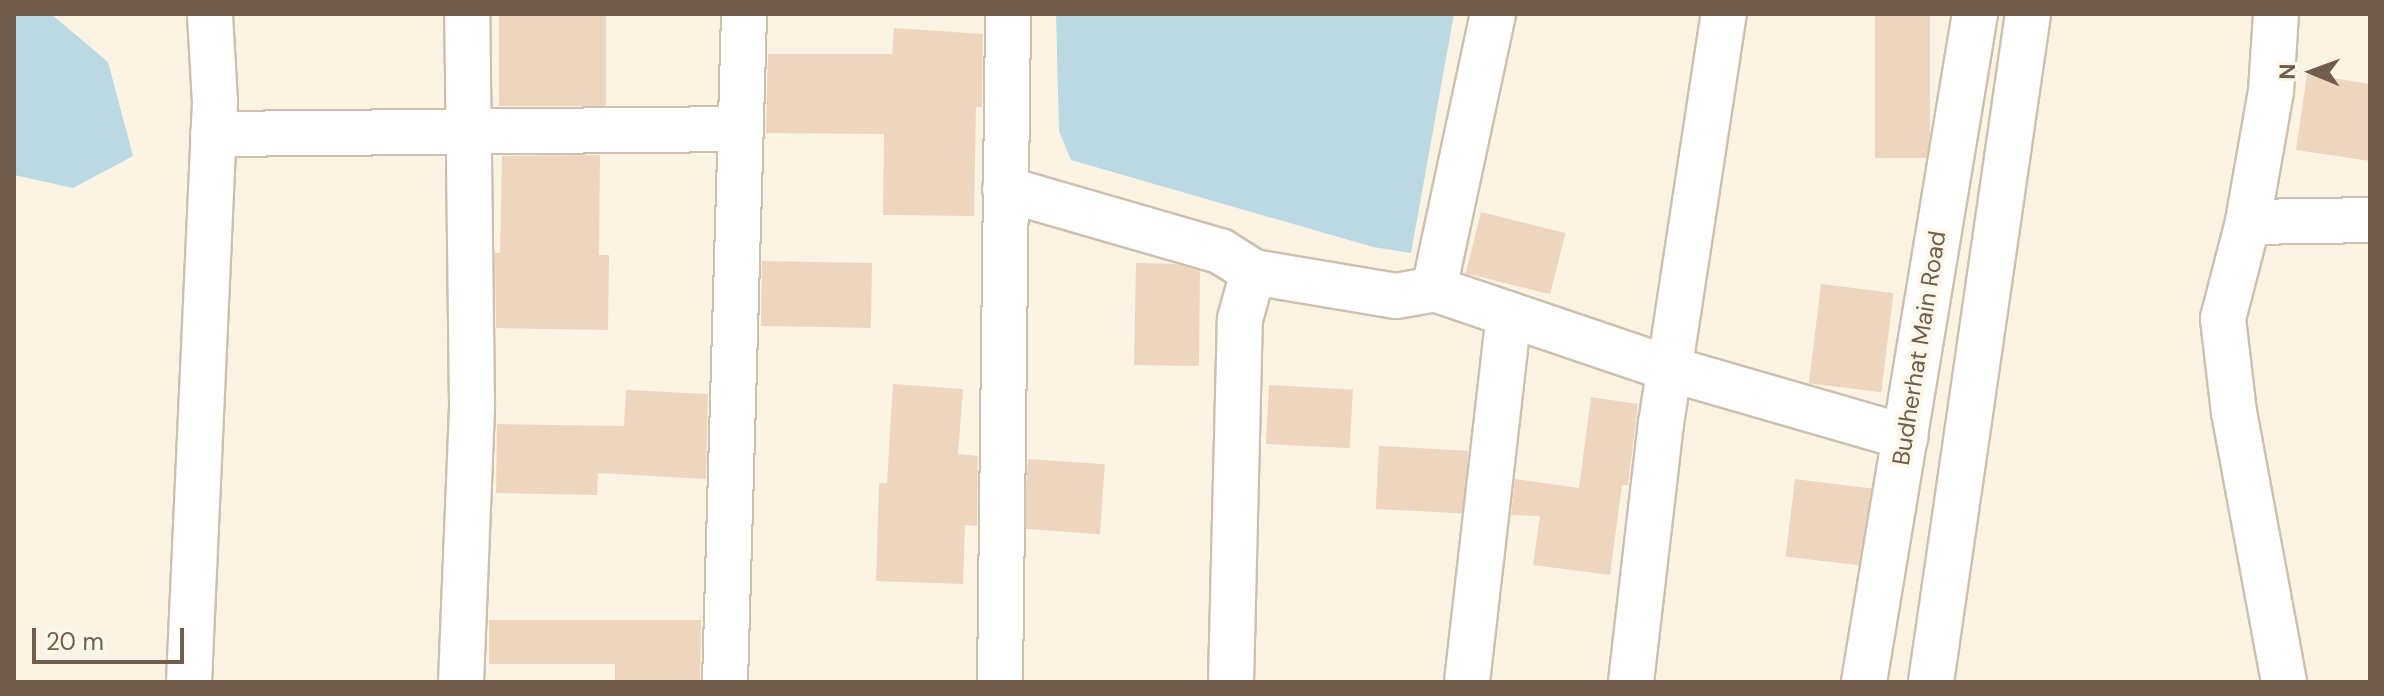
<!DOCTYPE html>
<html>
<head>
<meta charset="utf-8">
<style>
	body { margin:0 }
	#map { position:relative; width:2384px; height:696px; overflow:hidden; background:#fbf4e5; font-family:"DM Sans",sans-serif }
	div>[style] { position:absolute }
	.water>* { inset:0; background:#bbd9e3 }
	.building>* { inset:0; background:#eed6be; transform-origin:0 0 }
	.roads { filter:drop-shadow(2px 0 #cebfaf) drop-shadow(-2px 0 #cebfaf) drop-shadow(0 2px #cebfaf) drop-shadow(0 -2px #cebfaf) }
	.minor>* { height:44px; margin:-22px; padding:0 22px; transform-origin:22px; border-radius:22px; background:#fff }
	span { translate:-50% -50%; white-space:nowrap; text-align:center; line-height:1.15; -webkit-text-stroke:8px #fef8eb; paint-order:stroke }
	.street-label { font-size:24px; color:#725d4c }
	.frame { position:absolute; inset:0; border:16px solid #725d4c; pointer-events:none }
	.north { position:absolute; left:2272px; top:32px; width:80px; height:80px; -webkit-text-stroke:6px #fef8eb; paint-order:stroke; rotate:271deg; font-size:22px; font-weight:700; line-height:32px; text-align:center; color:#725d4c }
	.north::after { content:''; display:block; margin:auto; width:28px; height:36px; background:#725d4c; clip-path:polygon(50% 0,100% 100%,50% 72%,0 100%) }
	.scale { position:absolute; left:32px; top:628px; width:152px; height:36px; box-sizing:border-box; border:4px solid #725d4c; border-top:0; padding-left:10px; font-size:24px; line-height:28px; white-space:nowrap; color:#725d4c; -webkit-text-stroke:6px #fef8eb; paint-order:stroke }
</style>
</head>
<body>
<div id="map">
	<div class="water">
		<i style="clip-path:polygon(14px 14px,51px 14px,108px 62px,133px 156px,73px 188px,14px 175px)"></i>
		<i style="clip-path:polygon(1056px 14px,1454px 14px,1411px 253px,1373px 247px,1071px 160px,1059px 131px)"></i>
	</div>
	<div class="building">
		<i style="left:499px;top:14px;width:107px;height:92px"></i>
		<i style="left:1875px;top:14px;width:55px;height:144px"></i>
		<i style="clip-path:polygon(894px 28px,983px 34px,982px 107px,976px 107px,974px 216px,883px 215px,884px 134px,766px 133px,768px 54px,892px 54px)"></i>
		<i style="clip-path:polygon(2307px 74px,2370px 84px,2370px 161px,2296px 150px)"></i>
		<i style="clip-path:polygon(600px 155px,599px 255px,609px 255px,608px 330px,496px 328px,495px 253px,500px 253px,502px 156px)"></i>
		<i style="left:1481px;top:212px;width:87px;height:63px;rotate:14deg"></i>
		<i style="left:762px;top:261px;width:110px;height:65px;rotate:1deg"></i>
		<i style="clip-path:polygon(1136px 263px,1175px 264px,1200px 271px,1199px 366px,1134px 365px)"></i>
		<i style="left:1821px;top:284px;width:73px;height:100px;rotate:7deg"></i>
		<i style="clip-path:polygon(893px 384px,963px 389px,958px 454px,978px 456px,977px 526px,965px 525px,963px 584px,876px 581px,879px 483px,887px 483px)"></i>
		<i style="left:1269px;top:385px;width:84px;height:59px;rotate:3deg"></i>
		<i style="clip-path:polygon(626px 390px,708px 394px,706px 479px,598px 473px,597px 495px,496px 493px,497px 424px,624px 426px)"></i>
		<i style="clip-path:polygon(1591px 397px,1638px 404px,1628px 485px,1622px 485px,1610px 575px,1533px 565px,1540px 516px,1511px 515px,1515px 479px,1579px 488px)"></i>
		<i style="left:1379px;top:446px;width:89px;height:63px;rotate:3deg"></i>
		<i style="left:1028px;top:459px;width:77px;height:70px;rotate:4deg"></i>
		<i style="left:1795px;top:479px;width:77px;height:78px;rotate:7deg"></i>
		<i style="clip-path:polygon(489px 620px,701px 620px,700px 682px,615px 682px,615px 664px,489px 664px)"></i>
	</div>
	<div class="roads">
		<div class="minor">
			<i style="left:2276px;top:14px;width:77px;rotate:93.7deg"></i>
			<i style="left:2271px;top:91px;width:133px;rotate:100deg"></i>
			<i style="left:2248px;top:222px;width:100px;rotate:104.5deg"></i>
			<i style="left:2223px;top:319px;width:94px;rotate:83.3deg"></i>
			<i style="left:2234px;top:412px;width:275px;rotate:79.5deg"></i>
			<i style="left:213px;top:134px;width:527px;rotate:-0.54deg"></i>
			<i style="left:1005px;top:189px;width:224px;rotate:16.1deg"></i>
			<i style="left:1220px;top:251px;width:39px;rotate:32deg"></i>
			<i style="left:1253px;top:272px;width:145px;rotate:9.5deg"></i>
			<i style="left:1396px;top:296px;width:39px;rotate:-10deg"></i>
			<i style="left:1434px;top:289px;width:249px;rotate:18.7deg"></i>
			<i style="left:1670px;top:369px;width:245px;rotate:16.1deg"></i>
			<i style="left:2248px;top:222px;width:122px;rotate:-0.9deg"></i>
			<i style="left:1434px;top:289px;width:281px;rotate:-77.9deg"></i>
			<i style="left:189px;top:682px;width:581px;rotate:-87.43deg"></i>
			<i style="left:215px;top:102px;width:88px;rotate:-93.3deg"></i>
			<i style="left:461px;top:682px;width:278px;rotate:-87.7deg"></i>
			<i style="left:472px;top:404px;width:390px;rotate:-90.7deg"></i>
			<i style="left:725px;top:682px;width:668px;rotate:-88.37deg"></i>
			<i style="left:1000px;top:682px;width:668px;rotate:-89.31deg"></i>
			<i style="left:1231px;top:682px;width:363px;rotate:-88.6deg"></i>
			<i style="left:1240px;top:319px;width:49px;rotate:-74.5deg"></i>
			<i style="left:1467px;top:682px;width:370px;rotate:-83.5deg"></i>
			<i style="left:1631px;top:682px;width:260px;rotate:-83.4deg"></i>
			<i style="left:1661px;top:424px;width:415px;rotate:-81.3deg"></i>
			<i style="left:1864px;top:682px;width:677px;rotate:-80.57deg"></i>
			<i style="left:1931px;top:682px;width:675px;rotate:-81.74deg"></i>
		</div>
	</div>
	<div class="street-label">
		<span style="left:1919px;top:348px;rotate:-81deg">Budherhat Main Road</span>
	</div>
	<div class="frame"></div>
	<div class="north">N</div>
	<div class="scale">20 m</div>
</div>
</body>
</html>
